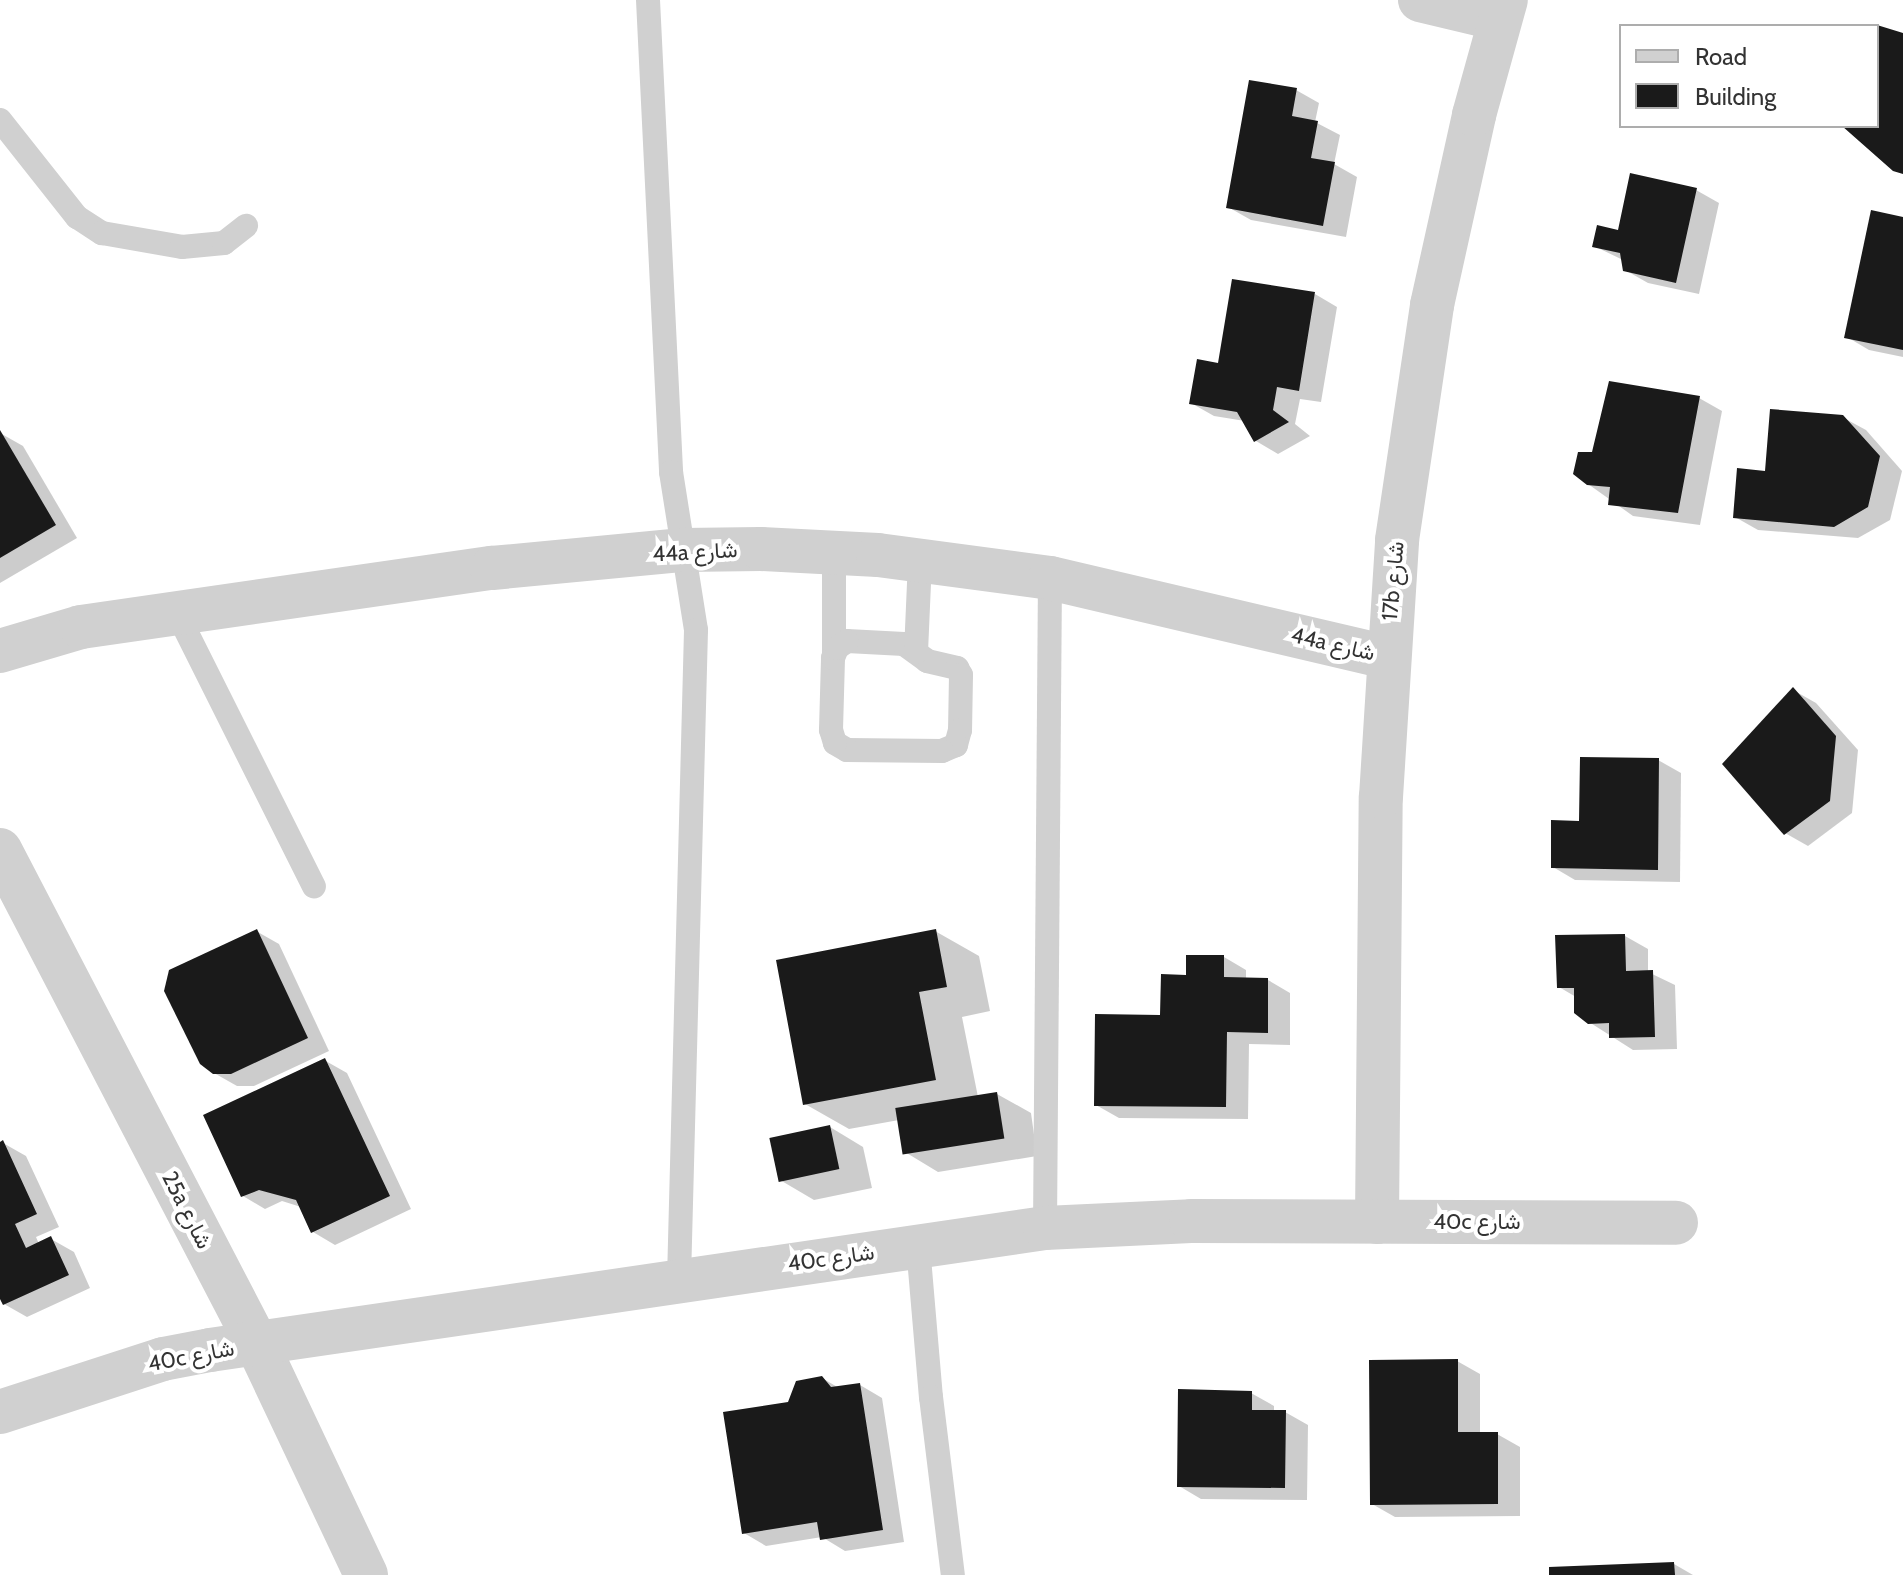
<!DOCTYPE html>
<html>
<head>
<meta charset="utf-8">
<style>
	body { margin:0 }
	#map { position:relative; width:1903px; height:1575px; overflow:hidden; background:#fff; font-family:Cabin,Vazirmatn,sans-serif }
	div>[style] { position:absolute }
	.shadow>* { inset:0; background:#0003 }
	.building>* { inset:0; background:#1a1a1a; transform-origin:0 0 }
	.service>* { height:24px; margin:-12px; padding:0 12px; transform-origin:12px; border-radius:12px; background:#d0d0d0 }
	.minor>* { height:44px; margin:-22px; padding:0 22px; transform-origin:22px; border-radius:22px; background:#d0d0d0 }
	span { translate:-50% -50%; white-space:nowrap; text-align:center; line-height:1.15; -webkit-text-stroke:8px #fff; paint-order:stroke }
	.street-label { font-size:22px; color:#333 }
	.legend { position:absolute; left:1619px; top:24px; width:260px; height:104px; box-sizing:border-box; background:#fff; border:2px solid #adadad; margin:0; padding:10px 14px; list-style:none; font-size:24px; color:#333 }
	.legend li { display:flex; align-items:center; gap:16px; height:40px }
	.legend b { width:40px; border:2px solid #adadad }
</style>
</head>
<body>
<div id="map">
	<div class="shadow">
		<i style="clip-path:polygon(1296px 90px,1319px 103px,1315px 122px,1340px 135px,1334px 164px,1357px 177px,1346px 237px,1251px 220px,1228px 207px)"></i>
		<i style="clip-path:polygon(1696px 190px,1719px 203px,1699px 294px,1648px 283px,1625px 270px,1623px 260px,1594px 246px)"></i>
		<i style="clip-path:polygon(1903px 219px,1903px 357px,1869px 350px,1847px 337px)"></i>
		<i style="clip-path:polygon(1315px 294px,1337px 307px,1321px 402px,1300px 399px,1295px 424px,1310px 436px,1278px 454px,1256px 441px,1245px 421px,1214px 416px,1191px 403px)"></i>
		<i style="clip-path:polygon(1699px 398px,1722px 411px,1700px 525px,1633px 516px,1588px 484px,1594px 454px)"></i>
		<i style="clip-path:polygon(1842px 417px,1866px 430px,1902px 471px,1890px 520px,1858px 538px,1758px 530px,1735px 517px,1767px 473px)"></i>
		<i style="clip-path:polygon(0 433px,23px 446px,77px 538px,0 583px)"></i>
		<i style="clip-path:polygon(1793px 690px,1816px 703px,1858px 750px,1852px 813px,1808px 846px,1785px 833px)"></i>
		<i style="clip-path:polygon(1658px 760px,1681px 773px,1680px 882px,1575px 880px,1553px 867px,1581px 823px)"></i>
		<i style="clip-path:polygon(256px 931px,279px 944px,329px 1051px,254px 1086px,237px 1086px,214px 1073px)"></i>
		<i style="clip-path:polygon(935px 931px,979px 956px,990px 1011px,962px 1017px,978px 1097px,997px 1094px,1031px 1113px,1037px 1156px,938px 1172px,905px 1152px,899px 1120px,849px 1129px,805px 1104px)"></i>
		<i style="clip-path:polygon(1625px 936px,1648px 949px,1648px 972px,1675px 985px,1677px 1049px,1633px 1050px,1589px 1022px,1576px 997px,1559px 987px)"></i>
		<i style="clip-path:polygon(1224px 957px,1246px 970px,1246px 980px,1268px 980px,1290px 993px,1290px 1045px,1249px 1044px,1248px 1119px,1119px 1118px,1096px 1105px,1162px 1017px,1187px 977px)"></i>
		<i style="clip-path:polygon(324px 1060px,347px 1073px,411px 1209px,335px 1245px,313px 1232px,301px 1207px,282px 1201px,265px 1209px,243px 1196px)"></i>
		<i style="clip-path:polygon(830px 1127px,863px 1147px,872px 1188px,814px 1200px,780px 1180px)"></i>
		<i style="clip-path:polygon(3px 1143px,26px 1156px,59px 1227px,36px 1237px,39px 1244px,51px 1239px,74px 1252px,90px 1288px,27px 1317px,4px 1304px,0 1295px,0 1144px)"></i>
		<i style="clip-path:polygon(1457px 1361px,1480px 1374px,1480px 1434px,1497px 1434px,1520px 1447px,1520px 1516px,1395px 1517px,1372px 1504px)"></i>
		<i style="clip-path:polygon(822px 1378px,839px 1388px,860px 1385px,882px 1398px,904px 1542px,845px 1551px,822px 1537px,766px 1546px,744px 1533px,790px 1404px)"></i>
		<i style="clip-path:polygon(1251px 1393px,1274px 1406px,1274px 1412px,1285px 1412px,1308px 1425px,1307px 1500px,1201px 1499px,1179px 1486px)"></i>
		<i style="clip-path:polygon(1674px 1564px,1693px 1575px,1551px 1575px)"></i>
	</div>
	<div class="building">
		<i style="clip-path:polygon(1877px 25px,1903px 33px,1903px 174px,1893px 171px,1842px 126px,1877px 126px)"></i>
		<i style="clip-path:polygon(1249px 80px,1297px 88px,1292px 116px,1318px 121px,1311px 158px,1335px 162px,1323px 226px,1226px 208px)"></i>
		<i style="clip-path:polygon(1630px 173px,1697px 188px,1676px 283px,1623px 271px,1620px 253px,1592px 247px,1597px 225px,1618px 230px)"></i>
		<i style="clip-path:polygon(1871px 210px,1903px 217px,1903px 350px,1844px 338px)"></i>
		<i style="clip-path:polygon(1232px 279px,1315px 292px,1299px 391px,1277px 387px,1273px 410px,1289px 422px,1254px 442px,1237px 412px,1189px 404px,1197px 359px,1218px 363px)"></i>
		<i style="clip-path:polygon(1609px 381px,1700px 396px,1678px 513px,1608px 505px,1610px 487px,1587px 485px,1573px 474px,1578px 452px,1592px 452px)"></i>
		<i style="clip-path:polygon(1770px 409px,1843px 415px,1880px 456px,1868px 507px,1834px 527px,1733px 518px,1737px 468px,1765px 471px)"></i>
		<i style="clip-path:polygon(0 430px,56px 525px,0 558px)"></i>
		<i style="clip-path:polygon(1793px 687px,1836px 736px,1830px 801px,1784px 835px,1722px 764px)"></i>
		<i style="clip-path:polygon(1580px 757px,1659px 758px,1658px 870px,1551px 868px,1551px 820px,1579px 821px)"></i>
		<i style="clip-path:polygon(257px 929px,308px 1038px,231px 1074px,213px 1074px,200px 1064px,164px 991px,169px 970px)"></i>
		<i style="clip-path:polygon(936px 929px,947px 987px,919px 992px,936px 1080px,803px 1105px,776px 960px)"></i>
		<i style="clip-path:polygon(1625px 934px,1626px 971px,1653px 970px,1655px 1037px,1609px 1038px,1609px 1023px,1588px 1024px,1574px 1013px,1574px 988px,1557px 988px,1555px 935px)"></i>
		<i style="clip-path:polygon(1186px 955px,1224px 955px,1224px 977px,1268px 978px,1268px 1033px,1227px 1032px,1226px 1107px,1094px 1106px,1095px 1014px,1160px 1015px,1161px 974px,1186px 975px)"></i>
		<i style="clip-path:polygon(325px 1058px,390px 1196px,311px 1233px,296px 1200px,259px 1190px,241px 1197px,203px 1115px)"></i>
		<i style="left:997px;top:1092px;width:47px;height:103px;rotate:81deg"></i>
		<i style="left:830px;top:1125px;width:45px;height:62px;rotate:78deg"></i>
		<i style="clip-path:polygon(3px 1140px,37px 1214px,15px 1224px,26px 1248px,51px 1236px,69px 1275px,3px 1305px,0 1299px,0 1142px)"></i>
		<i style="clip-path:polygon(1458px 1359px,1458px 1432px,1498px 1432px,1498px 1504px,1370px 1505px,1369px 1360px)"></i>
		<i style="clip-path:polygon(822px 1376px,831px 1387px,860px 1383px,883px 1530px,820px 1540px,817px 1522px,742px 1534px,723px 1412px,788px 1402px,796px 1381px)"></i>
		<i style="clip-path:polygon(1178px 1389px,1252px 1391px,1252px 1410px,1286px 1410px,1285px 1488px,1177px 1487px)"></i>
		<i style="clip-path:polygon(1674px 1562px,1675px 1575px,1549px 1575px,1549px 1567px)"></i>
	</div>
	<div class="service">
		<i style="left:648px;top:0;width:473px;rotate:87.2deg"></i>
		<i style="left:671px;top:472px;width:160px;rotate:81deg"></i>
		<i style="left:696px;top:630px;width:650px;rotate:91.5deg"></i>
		<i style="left:0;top:120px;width:124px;rotate:51.6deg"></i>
		<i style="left:77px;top:217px;width:30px;rotate:33deg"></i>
		<i style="left:102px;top:233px;width:81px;rotate:9.9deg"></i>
		<i style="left:182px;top:247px;width:42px;rotate:-5.4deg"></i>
		<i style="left:224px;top:243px;width:28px;rotate:-38deg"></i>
		<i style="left:834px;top:552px;width:101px;rotate:90deg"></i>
		<i style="left:176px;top:611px;width:308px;rotate:63.4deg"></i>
		<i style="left:847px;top:641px;width:57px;rotate:3deg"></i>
		<i style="left:904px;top:644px;width:29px;rotate:36deg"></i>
		<i style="left:927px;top:661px;width:31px;rotate:13deg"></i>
		<i style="left:957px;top:668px;width:8px;rotate:60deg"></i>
		<i style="left:961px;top:675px;width:55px;rotate:91deg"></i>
		<i style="left:960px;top:730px;width:16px;rotate:105deg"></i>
		<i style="left:956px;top:745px;width:15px;rotate:157deg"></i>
		<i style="left:942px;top:751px;width:95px;rotate:-179.4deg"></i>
		<i style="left:847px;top:750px;width:14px;rotate:-150deg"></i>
		<i style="left:835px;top:743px;width:14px;rotate:-107deg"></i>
		<i style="left:831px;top:730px;width:72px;rotate:-88.4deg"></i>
		<i style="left:833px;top:658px;width:11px;rotate:-68deg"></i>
		<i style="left:837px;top:648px;width:12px;rotate:-35deg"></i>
		<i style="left:916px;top:652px;width:92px;rotate:-87.5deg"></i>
		<i style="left:1045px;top:1228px;width:650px;rotate:-89.56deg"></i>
		<i style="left:918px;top:1246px;width:152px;rotate:85.1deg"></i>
		<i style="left:931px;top:1397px;width:179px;rotate:83deg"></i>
	</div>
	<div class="minor">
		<i style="left:1420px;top:0;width:82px;rotate:13.4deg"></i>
		<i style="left:0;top:651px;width:84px;rotate:-16.5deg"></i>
		<i style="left:81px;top:627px;width:415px;rotate:-8.2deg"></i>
		<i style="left:492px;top:568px;width:192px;rotate:-5.4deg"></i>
		<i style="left:683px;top:550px;width:78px;rotate:-0.7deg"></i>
		<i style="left:761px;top:549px;width:117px;rotate:2.9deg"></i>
		<i style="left:878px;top:555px;width:174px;rotate:7.6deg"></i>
		<i style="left:1050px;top:578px;width:346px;rotate:13.2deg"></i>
		<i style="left:0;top:850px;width:557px;rotate:62.51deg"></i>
		<i style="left:257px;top:1344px;width:255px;rotate:64.7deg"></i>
		<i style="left:1377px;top:1222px;width:425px;rotate:-89.5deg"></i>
		<i style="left:1381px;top:797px;width:257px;rotate:-86.4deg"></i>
		<i style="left:1397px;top:540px;width:238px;rotate:-81.5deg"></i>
		<i style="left:1432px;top:305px;width:195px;rotate:-77.5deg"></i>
		<i style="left:1474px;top:115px;width:119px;rotate:-74.5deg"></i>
		<i style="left:0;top:1412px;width:171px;rotate:-18deg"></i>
		<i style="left:163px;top:1359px;width:48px;rotate:-10.8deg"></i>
		<i style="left:210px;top:1350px;width:844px;rotate:-8.31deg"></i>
		<i style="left:1045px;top:1228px;width:146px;rotate:-2.7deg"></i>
		<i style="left:1191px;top:1221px;width:485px;rotate:0.2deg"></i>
	</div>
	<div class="street-label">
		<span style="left:695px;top:552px;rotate:-3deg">44a شارع</span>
		<span style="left:1393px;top:581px;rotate:-85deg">17b شارع</span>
		<span style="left:1333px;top:644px;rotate:13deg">44a شارع</span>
		<span style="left:187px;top:1210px;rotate:63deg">25a شارع</span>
		<span style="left:1477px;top:1222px">40c شارع</span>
		<span style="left:831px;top:1258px;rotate:-8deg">40c شارع</span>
		<span style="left:191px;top:1356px;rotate:-11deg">40c شارع</span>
	</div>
	<ul class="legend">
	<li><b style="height:10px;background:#d0d0d0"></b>Road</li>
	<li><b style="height:22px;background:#1a1a1a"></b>Building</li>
	</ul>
</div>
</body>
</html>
